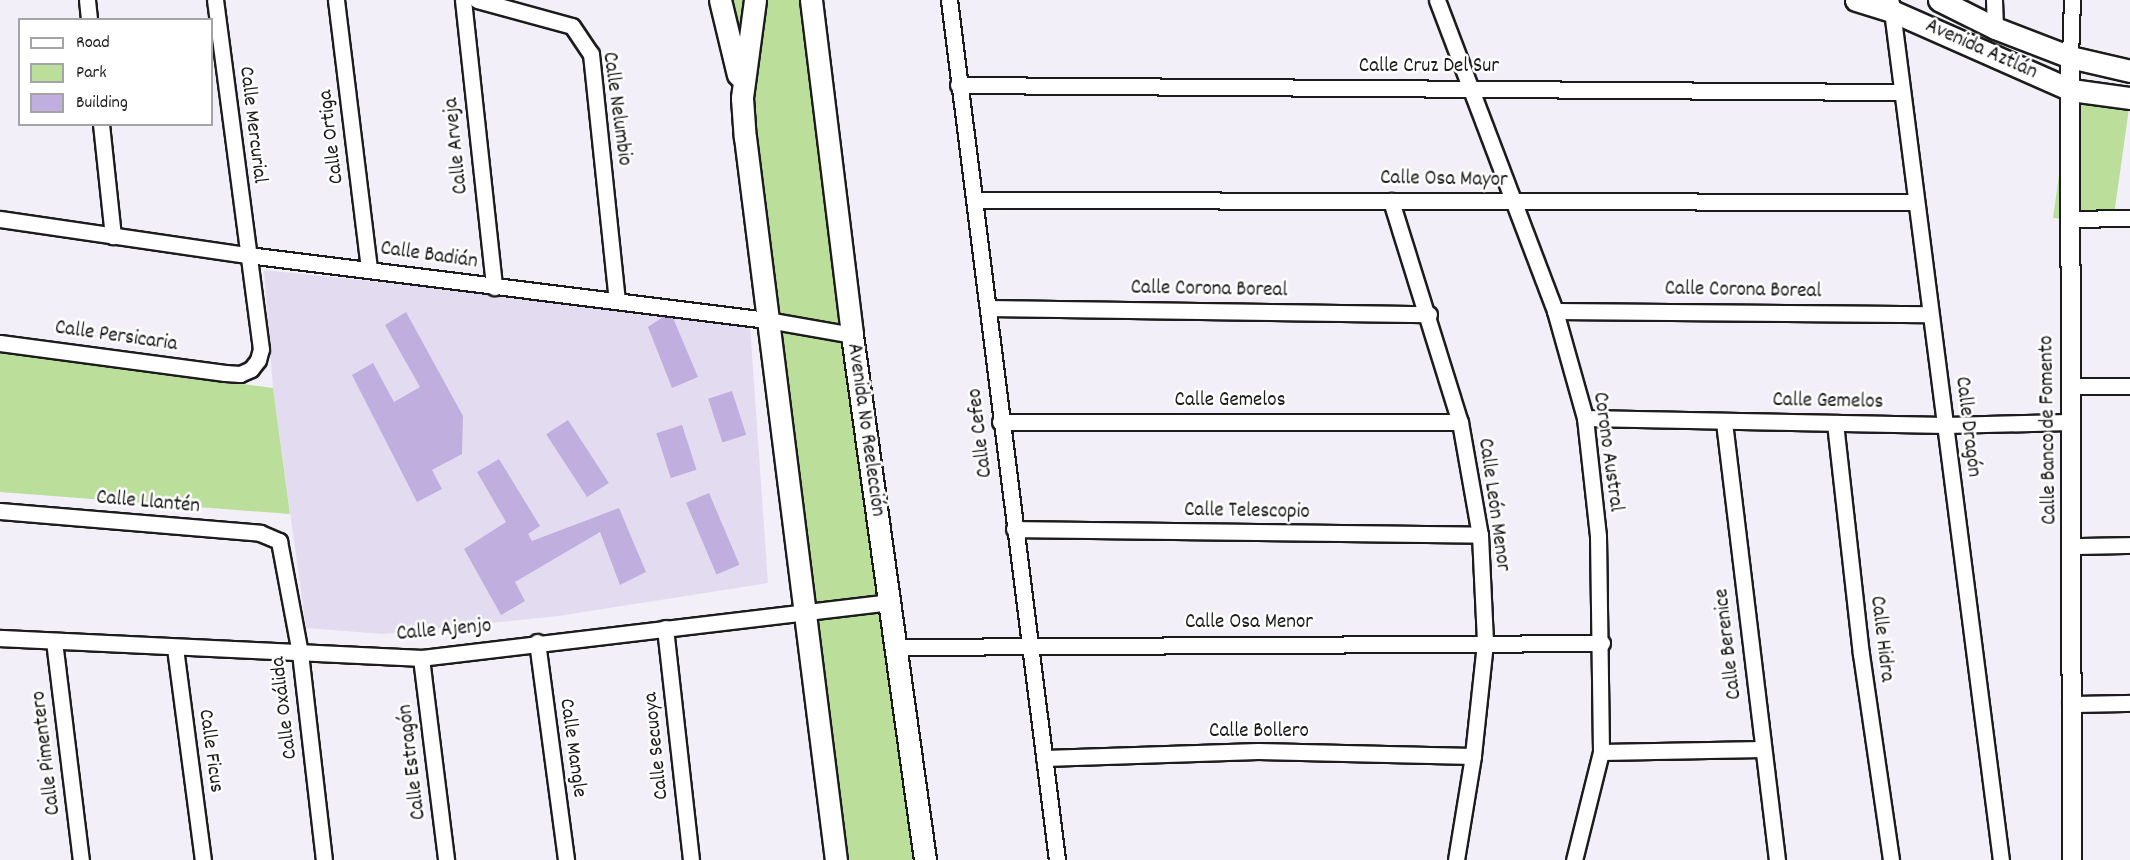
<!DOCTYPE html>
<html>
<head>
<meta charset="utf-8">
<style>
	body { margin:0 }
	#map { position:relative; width:2130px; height:860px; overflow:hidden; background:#f2eff8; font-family:Dekko,sans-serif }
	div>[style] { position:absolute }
	.built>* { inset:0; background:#e3dcf0 }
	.green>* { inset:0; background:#bbdf9a; transform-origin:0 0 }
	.building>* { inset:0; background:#c0aede; transform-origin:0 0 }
	.roads { filter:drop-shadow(2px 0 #1c1c1c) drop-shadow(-2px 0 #1c1c1c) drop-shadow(0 2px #1c1c1c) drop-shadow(0 -2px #1c1c1c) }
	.minor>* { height:15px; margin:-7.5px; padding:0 7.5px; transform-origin:7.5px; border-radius:7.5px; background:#fff }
	.tertiary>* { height:18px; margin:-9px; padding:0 9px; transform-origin:9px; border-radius:9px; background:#fff }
	.secondary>* { height:21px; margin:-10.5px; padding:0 10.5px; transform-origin:10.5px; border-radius:10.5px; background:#fff }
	span { translate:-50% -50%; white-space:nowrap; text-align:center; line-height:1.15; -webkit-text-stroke:5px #fff; paint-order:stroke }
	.street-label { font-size:21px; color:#1c1c1c }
	.legend { position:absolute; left:18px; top:18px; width:195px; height:108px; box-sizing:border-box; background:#fff; border:2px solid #a4a4a4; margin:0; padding:8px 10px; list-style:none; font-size:18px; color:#1c1c1c }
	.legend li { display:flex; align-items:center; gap:12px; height:30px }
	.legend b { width:30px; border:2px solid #a4a4a4 }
</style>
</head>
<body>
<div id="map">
	<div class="built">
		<i style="clip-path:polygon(264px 270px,671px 312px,750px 326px,768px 583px,558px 616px,383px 634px,306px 628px,273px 388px)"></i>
	</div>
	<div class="green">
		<i style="clip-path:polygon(720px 0,811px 0,927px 860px,835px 860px,742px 98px)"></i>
		<i style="left:2071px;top:90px;width:60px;height:129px;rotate:8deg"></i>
		<i style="clip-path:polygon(0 352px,273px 388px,290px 514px,0 492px)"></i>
	</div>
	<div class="building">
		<i style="clip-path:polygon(406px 312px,463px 416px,462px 454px,432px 470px,442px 489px,417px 502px,352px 375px,373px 363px,394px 402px,420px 387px,385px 325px)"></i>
		<i style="clip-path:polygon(663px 317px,673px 318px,698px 377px,672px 388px,648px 327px)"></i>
		<i style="left:732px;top:391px;width:46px;height:25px;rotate:72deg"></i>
		<i style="left:568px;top:420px;width:75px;height:26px;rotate:57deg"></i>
		<i style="left:682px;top:425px;width:47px;height:27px;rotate:72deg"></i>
		<i style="clip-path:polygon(499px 459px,540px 526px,528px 534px,532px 541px,619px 508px,646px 572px,620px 585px,600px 532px,515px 582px,525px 601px,501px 615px,464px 549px,506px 522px,477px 472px)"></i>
		<i style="left:709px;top:493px;width:78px;height:25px;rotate:67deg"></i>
	</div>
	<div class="roads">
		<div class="minor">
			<i style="left:87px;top:0;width:20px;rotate:84deg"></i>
			<i style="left:336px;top:0;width:270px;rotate:83deg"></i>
			<i style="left:463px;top:0;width:289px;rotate:83.8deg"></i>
			<i style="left:477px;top:0;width:98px;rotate:15.3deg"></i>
			<i style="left:572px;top:26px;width:34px;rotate:56deg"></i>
			<i style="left:591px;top:54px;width:247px;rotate:84deg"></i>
			<i style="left:949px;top:0;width:867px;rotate:82.84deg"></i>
			<i style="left:1437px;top:0;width:333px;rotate:69.2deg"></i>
			<i style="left:1555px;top:311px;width:111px;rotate:74.3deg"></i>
			<i style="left:1585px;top:418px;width:119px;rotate:83.7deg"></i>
			<i style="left:1598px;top:536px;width:216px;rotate:89.2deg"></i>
			<i style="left:1601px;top:752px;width:111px;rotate:104deg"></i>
			<i style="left:1994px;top:0;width:28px;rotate:88deg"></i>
			<i style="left:1891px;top:3px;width:864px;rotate:82.69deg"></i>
			<i style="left:2070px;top:57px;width:57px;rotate:-88deg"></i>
			<i style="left:958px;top:85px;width:942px;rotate:0.43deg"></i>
			<i style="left:101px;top:124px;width:113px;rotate:83.9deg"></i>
			<i style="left:975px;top:200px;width:939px;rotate:0.12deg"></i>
			<i style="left:1391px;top:201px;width:232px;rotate:72.7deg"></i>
			<i style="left:1460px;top:422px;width:115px;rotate:80deg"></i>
			<i style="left:1480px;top:535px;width:108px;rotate:87.3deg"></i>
			<i style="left:1485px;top:643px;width:114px;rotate:96.1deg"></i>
			<i style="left:1473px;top:756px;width:105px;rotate:99.3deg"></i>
			<i style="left:0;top:219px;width:251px;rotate:8.3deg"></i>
			<i style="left:248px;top:255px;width:523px;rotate:7.14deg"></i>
			<i style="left:767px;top:320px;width:86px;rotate:10deg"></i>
			<i style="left:2070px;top:219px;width:60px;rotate:-1deg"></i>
			<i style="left:988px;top:308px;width:441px;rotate:0.8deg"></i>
			<i style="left:1555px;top:311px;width:375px;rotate:0.5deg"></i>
			<i style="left:0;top:343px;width:227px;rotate:7.6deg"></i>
			<i style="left:225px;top:373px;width:15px;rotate:4deg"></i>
			<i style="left:240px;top:374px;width:12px;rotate:-24deg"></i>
			<i style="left:251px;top:369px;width:11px;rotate:-52deg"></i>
			<i style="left:258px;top:360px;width:11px;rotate:-75deg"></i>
			<i style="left:261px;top:349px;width:352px;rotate:-97.5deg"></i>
			<i style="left:2070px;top:386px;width:60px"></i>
			<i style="left:1585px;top:418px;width:361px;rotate:1.1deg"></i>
			<i style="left:1946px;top:425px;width:124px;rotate:-1.4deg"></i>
			<i style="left:1000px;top:422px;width:460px"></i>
			<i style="left:1724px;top:422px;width:441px;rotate:83.1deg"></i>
			<i style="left:1835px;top:423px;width:232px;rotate:83.6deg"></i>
			<i style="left:1861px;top:654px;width:208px;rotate:81.7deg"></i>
			<i style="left:0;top:511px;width:261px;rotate:4.8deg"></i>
			<i style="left:260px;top:533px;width:21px;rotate:23deg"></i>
			<i style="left:279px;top:541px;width:114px;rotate:79.4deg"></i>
			<i style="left:300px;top:653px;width:208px;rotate:83.4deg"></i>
			<i style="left:1014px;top:529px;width:466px;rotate:0.7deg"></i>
			<i style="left:2073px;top:546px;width:57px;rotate:-1deg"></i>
			<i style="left:665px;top:628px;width:233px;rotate:83.6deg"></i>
			<i style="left:0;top:638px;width:421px;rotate:2.7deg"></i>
			<i style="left:421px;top:658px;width:472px;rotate:-6.8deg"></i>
			<i style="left:54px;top:641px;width:221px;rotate:83deg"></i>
			<i style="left:537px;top:642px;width:220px;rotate:82.4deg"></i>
			<i style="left:896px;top:647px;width:706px;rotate:-0.32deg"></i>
			<i style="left:175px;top:648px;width:214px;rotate:82.5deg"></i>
			<i style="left:421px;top:658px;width:204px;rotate:82.9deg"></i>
			<i style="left:2070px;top:704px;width:60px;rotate:-1deg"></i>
			<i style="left:1601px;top:752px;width:162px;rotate:-1.1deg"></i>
			<i style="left:1044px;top:758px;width:214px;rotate:-1.9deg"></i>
			<i style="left:1258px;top:751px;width:215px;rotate:1.3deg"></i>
		</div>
		<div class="tertiary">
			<i style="left:2070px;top:57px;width:803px;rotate:89.86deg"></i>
		</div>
		<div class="secondary">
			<i style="left:720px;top:0;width:77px;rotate:76.5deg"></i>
			<i style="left:755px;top:0;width:99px;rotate:97.6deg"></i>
			<i style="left:742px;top:98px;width:39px;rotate:86deg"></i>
			<i style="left:745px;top:137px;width:729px;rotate:82.83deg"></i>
			<i style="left:811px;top:0;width:337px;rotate:83deg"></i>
			<i style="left:852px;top:335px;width:530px;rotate:82.08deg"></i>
			<i style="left:1856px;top:0;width:38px;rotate:17deg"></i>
			<i style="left:1892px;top:11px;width:196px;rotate:23.8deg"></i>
			<i style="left:2071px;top:90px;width:60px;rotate:7.7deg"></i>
			<i style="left:1939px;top:0;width:63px;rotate:26.6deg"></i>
			<i style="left:1995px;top:28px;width:80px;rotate:21.1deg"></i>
			<i style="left:2070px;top:57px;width:62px;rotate:13.1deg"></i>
		</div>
	</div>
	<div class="street-label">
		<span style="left:1981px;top:50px;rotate:24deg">Avenida Aztlán</span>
		<span style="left:1429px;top:67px">Calle Cruz Del Sur</span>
		<span style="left:616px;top:109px;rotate:82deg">Calle Nelumbio</span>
		<span style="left:252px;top:125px;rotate:83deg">Calle Mercurial</span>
		<span style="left:332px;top:137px;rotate:-97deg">Calle Ortiga</span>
		<span style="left:457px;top:146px;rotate:-96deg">Calle Arveja</span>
		<span style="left:1444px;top:180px;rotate:1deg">Calle Osa Mayor</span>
		<span style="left:429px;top:256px;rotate:8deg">Calle Badián</span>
		<span style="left:1209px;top:290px;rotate:1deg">Calle Corona Boreal</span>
		<span style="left:1743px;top:291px;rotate:1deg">Calle Corona Boreal</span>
		<span style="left:116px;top:337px;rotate:8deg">Calle Persicaria</span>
		<span style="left:1230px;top:401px">Calle Gemelos</span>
		<span style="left:1828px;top:402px;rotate:1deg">Calle Gemelos</span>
		<span style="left:1967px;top:427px;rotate:83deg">Calle Dragón</span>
		<span style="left:865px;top:430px;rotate:82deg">Avenida No Reelección</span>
		<span style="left:2049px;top:430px;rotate:-91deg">Calle Banco de Fomento</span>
		<span style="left:981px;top:433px;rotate:-97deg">Calle Cefeo</span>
		<span style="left:1607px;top:452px;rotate:82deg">Corono Austral</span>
		<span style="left:148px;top:503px;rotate:5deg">Calle Llantén</span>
		<span style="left:1493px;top:505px;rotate:82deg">Calle León Menor</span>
		<span style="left:1247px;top:512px;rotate:1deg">Calle Telescopio</span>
		<span style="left:1249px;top:623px">Calle Osa Menor</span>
		<span style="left:444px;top:631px;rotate:-5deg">Calle Ajenjo</span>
		<span style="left:1881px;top:639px;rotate:83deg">Calle Hidra</span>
		<span style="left:1729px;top:644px;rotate:-97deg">Calle Berenice</span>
		<span style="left:285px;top:708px;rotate:-97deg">Calle Oxálida</span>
		<span style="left:1259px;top:732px">Calle Bollero</span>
		<span style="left:657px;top:746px;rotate:-96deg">Calle Secuoya</span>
		<span style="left:572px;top:748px;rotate:82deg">Calle Mangle</span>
		<span style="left:210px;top:751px;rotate:82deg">Calle Ficus</span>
		<span style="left:47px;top:753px;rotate:-97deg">Calle Pimentero</span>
		<span style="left:413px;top:762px;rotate:-97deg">Calle Estragón</span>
	</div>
	<ul class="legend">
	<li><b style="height:8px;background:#fff"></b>Road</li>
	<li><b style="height:16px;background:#bbdf9a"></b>Park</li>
	<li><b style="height:16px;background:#c0aede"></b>Building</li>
	</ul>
</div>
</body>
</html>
